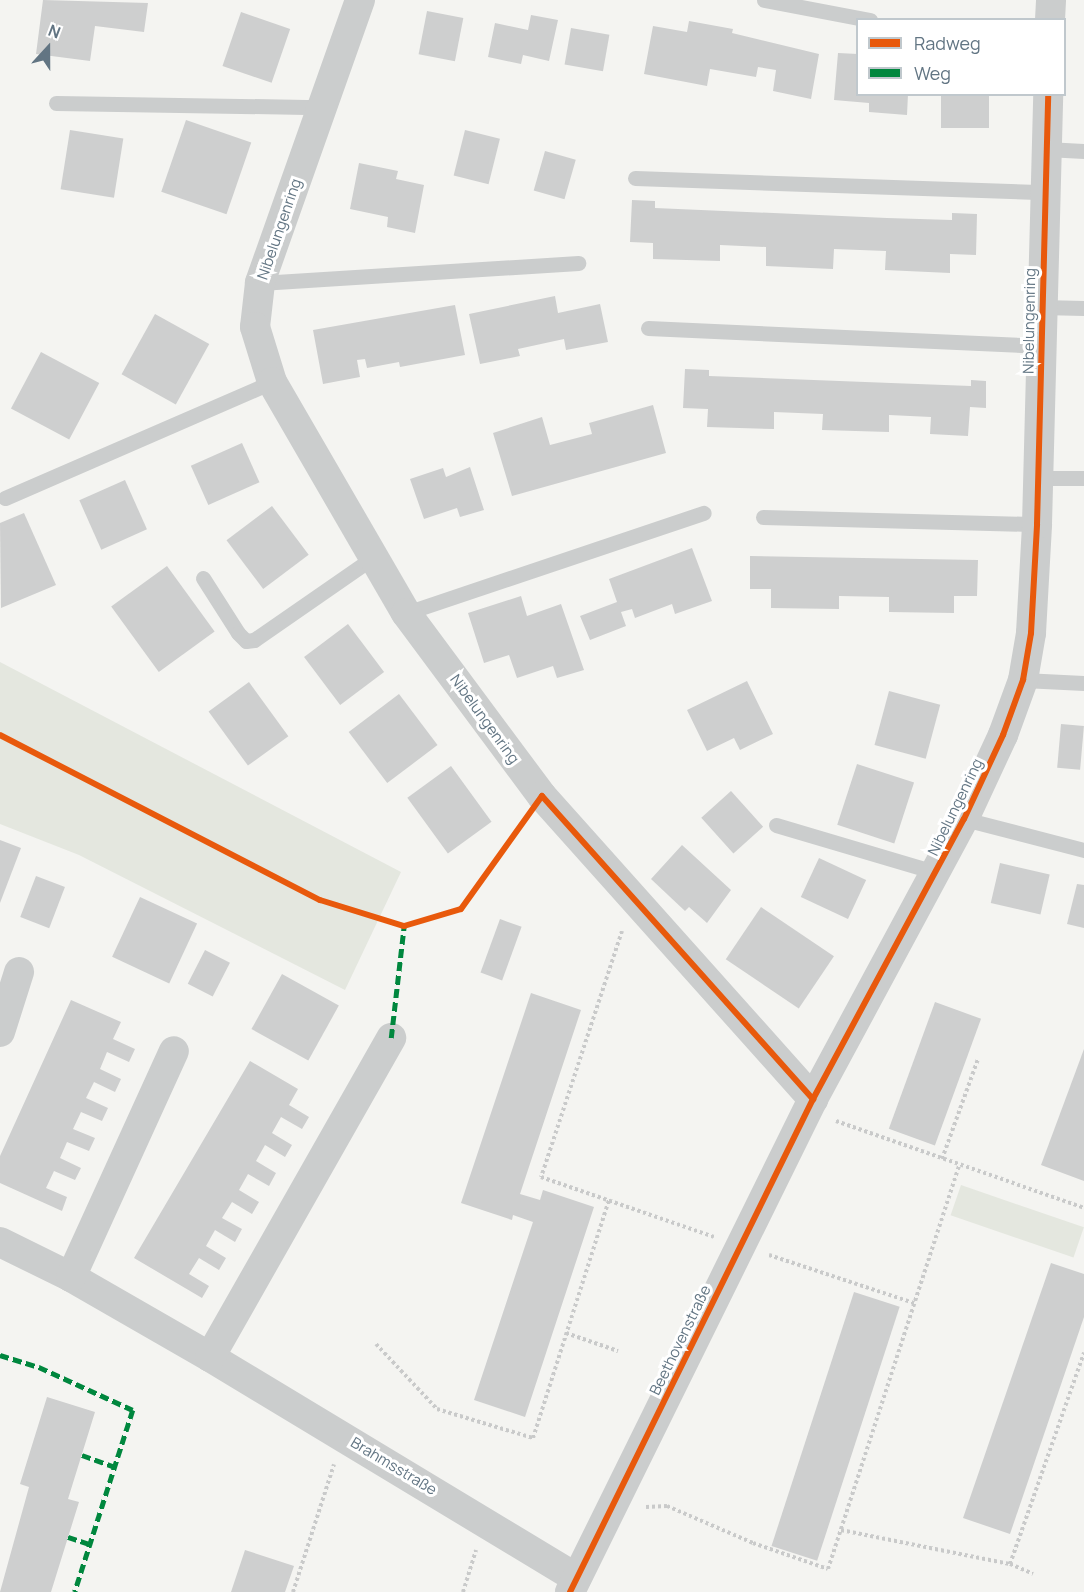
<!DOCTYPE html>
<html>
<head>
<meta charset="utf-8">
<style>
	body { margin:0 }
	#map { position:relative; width:1084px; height:1592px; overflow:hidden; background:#f4f4f1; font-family:Manrope,sans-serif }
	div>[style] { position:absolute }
	.green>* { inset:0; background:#e4e7df; transform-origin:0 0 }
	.building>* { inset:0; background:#cecfcf; transform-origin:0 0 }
	.path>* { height:4px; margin-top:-2px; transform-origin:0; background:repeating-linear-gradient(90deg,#c9caca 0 3px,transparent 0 6px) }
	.lane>* { height:15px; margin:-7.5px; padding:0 7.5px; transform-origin:7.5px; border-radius:7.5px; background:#cbcdcd }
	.street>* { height:30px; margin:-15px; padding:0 15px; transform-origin:15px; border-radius:15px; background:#cbcdcd }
	.quiet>* { height:4.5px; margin-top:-2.25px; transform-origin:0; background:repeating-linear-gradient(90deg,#00873e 0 9px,transparent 0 13.5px) }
	.cycleway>* { height:6px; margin:-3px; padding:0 3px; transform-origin:3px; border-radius:3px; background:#e8590c }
	span { translate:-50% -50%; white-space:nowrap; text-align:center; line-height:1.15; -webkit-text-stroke:6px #fff; paint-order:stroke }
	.street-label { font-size:15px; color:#627583 }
	.legend { position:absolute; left:856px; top:18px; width:210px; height:78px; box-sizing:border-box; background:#fff; border:2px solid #c0c8cd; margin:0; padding:8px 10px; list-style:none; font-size:18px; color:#627583 }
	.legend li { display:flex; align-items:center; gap:12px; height:30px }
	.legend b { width:30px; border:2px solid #c0c8cd }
	.north { position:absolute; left:18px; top:18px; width:60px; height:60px; -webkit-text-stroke:4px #fff; paint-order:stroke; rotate:21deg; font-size:16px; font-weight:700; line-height:24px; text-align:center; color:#627583 }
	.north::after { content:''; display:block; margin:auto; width:21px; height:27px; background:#627583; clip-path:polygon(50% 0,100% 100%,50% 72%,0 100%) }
</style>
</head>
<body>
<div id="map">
	<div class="green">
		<i style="clip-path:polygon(0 662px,401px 872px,345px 990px,79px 855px,0 824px)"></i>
		<i style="left:961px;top:1185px;width:130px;height:32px;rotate:19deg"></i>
	</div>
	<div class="building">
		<i style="clip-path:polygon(43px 0,148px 3px,144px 32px,95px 26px,90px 61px,36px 54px)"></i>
		<i style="left:427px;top:11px;width:37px;height:44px;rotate:11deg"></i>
		<i style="left:241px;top:12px;width:52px;height:57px;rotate:19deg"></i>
		<i style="clip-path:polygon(531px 15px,558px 20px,549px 61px,523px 55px,521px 64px,488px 57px,495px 23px,528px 30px)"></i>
		<i style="clip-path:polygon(689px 21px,733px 29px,732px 33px,819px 54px,811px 99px,773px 91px,776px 70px,758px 67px,756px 77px,710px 69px,707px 86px,644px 74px,653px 26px,687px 32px)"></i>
		<i style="left:571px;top:28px;width:39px;height:37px;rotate:10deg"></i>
		<i style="clip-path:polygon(838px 53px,858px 54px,858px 94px,908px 94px,907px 115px,869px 112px,869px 103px,834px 100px)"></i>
		<i style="left:941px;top:94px;width:48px;height:34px"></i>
		<i style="left:186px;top:120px;width:69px;height:76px;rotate:19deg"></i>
		<i style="left:70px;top:130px;width:54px;height:60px;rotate:9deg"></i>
		<i style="left:465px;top:130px;width:36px;height:47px;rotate:14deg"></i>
		<i style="left:545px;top:151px;width:32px;height:41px;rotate:16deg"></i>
		<i style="clip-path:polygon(359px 163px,398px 171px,396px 179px,424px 185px,415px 233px,387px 227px,388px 217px,350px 209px)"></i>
		<i style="clip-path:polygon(632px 200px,655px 201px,655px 208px,887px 218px,952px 220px,952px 213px,977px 214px,976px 255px,950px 254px,950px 273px,885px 270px,886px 251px,834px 249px,833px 269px,766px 266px,766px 247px,720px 245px,720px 261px,653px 259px,653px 243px,630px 242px)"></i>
		<i style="clip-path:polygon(555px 296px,558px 313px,600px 304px,608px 342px,566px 350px,564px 339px,518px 349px,520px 356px,480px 364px,469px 314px)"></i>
		<i style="clip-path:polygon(455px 305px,465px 355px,400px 367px,399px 362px,367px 368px,365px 359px,357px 360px,360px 377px,323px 384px,313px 330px)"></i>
		<i style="left:155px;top:314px;width:62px;height:69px;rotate:29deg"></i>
		<i style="left:41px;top:352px;width:66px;height:64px;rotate:28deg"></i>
		<i style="clip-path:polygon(685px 369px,709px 370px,709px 376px,891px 383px,971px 386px,971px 380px,986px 381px,986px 408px,970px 407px,968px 436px,930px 434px,931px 417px,889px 415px,889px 432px,822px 430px,823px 414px,774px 412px,774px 429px,707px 427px,708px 409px,683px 408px)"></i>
		<i style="clip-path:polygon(653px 405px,666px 453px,512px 496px,493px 433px,542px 417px,550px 445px,592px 434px,589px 423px)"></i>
		<i style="left:242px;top:443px;width:43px;height:56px;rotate:66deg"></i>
		<i style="clip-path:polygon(470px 467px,484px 510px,460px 517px,457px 508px,424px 519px,410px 479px,443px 468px,446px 477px)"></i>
		<i style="left:125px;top:480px;width:54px;height:50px;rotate:66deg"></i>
		<i style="left:272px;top:506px;width:61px;height:57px;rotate:53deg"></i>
		<i style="clip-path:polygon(24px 513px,56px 585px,1px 608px,0 523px)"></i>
		<i style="clip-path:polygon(692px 548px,712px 601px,675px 614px,672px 604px,635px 618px,632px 609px,621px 612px,626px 626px,590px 640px,580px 616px,617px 602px,609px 579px)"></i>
		<i style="clip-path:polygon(750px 556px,978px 560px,977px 596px,954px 596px,954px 613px,889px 612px,889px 597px,839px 596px,839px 609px,771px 608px,771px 589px,750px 589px)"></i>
		<i style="left:167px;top:566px;width:81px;height:69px;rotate:54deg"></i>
		<i style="clip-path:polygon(521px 596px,527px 616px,561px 604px,584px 670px,557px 678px,553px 666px,517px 678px,509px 655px,484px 663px,468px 613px)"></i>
		<i style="left:348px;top:624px;width:60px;height:55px;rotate:53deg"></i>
		<i style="clip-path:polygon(747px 681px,773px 734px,740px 750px,734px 738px,707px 751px,687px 710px)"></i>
		<i style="left:249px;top:682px;width:67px;height:50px;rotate:54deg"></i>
		<i style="left:889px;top:691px;width:53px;height:56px;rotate:15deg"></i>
		<i style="left:399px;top:694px;width:64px;height:63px;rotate:53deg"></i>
		<i style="left:1061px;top:724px;width:23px;height:44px;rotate:5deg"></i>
		<i style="left:857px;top:764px;width:60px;height:64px;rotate:18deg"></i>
		<i style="left:451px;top:766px;width:69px;height:54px;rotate:54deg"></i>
		<i style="left:731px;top:791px;width:48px;height:40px;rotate:48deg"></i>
		<i style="clip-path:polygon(0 840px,21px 848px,0 903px)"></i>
		<i style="clip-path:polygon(682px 845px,731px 890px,707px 923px,689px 907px,685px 911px,651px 879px)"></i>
		<i style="left:819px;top:858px;width:52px;height:43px;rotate:25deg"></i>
		<i style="left:1000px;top:863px;width:51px;height:41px;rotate:13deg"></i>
		<i style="left:36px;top:876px;width:31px;height:44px;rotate:21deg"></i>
		<i style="clip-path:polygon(1077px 884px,1084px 885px,1084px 928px,1067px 924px)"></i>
		<i style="left:140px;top:897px;width:63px;height:66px;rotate:25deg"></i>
		<i style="left:761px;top:907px;width:88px;height:63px;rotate:34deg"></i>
		<i style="left:500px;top:919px;width:23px;height:57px;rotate:20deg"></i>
		<i style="left:205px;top:950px;width:28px;height:38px;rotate:27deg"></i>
		<i style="left:282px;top:974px;width:65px;height:63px;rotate:29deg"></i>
		<i style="clip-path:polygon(531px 993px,581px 1010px,520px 1194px,540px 1200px,543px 1190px,594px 1207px,525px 1417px,474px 1400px,533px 1222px,513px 1215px,512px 1220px,461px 1203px)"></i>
		<i style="clip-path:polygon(71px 1000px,121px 1022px,113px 1039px,135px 1049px,129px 1062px,107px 1052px,100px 1069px,121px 1079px,115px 1092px,94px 1082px,86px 1098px,108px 1108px,102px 1121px,81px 1112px,73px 1129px,95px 1138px,89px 1151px,67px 1142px,60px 1158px,81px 1168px,75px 1180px,54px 1171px,46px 1188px,67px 1197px,62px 1211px,0 1183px,0 1156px)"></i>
		<i style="left:935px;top:1002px;width:49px;height:135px;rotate:20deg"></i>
		<i style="clip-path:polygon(1084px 1049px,1084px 1181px,1041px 1165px)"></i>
		<i style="clip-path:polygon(250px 1061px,298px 1089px,289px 1105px,309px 1117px,302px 1129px,281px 1117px,272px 1133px,292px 1145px,285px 1157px,265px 1145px,256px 1161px,276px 1173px,269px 1186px,248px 1174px,239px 1190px,259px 1202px,252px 1214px,232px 1202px,222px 1218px,242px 1229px,235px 1242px,215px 1230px,206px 1246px,226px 1258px,219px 1270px,199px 1258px,189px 1274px,209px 1286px,202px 1298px,134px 1258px)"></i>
		<i style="clip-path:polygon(1051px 1263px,1084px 1274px,1084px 1317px,1010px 1534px,963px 1518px)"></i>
		<i style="left:854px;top:1292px;width:48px;height:267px;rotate:18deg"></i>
		<i style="clip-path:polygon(47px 1397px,95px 1412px,68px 1499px,79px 1502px,51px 1592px,0 1592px,29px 1487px,20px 1484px)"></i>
		<i style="clip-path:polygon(245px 1550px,294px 1566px,285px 1592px,231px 1592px)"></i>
	</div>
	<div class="path">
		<i style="left:622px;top:931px;width:259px;rotate:108.2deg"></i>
		<i style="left:541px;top:1177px;width:183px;rotate:19.1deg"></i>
		<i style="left:836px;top:1121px;width:263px;rotate:19.3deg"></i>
		<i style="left:942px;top:1159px;width:106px;rotate:-70.2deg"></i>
		<i style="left:769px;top:1255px;width:153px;rotate:18.3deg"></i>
		<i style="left:566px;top:1333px;width:55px;rotate:19.1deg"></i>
		<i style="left:376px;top:1344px;width:89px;rotate:46.8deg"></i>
		<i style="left:437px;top:1409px;width:100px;rotate:16.8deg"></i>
		<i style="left:533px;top:1438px;width:250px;rotate:-72.3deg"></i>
		<i style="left:646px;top:1507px;width:21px;rotate:-3deg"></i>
		<i style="left:667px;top:1506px;width:94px;rotate:23.3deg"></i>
		<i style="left:753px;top:1543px;width:79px;rotate:19.1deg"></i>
		<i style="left:828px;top:1569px;width:425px;rotate:-72deg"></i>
		<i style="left:841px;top:1530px;width:172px;rotate:11.4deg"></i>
		<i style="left:1010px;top:1564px;width:25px;rotate:23deg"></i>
		<i style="left:1010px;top:1564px;width:224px;rotate:-70.7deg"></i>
		<i style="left:293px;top:1592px;width:134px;rotate:-72.2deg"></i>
		<i style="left:463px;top:1592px;width:44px;rotate:-72.8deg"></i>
	</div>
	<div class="lane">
		<i style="left:764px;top:0;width:108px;rotate:10.7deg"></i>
		<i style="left:56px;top:103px;width:264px;rotate:0.9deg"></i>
		<i style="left:1046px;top:149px;width:38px;rotate:3deg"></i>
		<i style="left:635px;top:178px;width:410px;rotate:2deg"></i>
		<i style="left:260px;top:283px;width:319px;rotate:-3.6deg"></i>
		<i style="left:1041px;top:307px;width:43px;rotate:1.3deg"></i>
		<i style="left:648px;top:328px;width:392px;rotate:2.6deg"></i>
		<i style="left:1038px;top:478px;width:46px"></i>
		<i style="left:5px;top:498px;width:291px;rotate:-23.5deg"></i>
		<i style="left:763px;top:517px;width:274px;rotate:1.5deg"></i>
		<i style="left:203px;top:578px;width:65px;rotate:57.5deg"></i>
		<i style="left:238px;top:633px;width:11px;rotate:45deg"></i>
		<i style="left:246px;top:641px;width:8px;rotate:-7deg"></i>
		<i style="left:254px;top:640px;width:146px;rotate:-34.7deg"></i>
		<i style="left:406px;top:613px;width:314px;rotate:-18.6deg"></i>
		<i style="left:1023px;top:680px;width:61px;rotate:2.8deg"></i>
		<i style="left:964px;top:819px;width:124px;rotate:14.5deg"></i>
		<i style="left:776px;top:825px;width:166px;rotate:16.5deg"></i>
	</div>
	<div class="street">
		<i style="left:360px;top:0;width:300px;rotate:109.5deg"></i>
		<i style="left:260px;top:283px;width:44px;rotate:96.5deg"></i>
		<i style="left:255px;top:327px;width:58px;rotate:72.8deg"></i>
		<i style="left:272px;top:382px;width:267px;rotate:59.9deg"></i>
		<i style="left:406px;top:613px;width:228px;rotate:53.4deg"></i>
		<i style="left:542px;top:796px;width:407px;rotate:48.2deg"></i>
		<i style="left:1050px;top:20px;width:20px;rotate:-87deg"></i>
		<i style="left:0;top:1032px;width:63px;rotate:-72.4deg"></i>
		<i style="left:0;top:1242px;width:79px;rotate:26.2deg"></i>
		<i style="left:71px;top:1277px;width:160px;rotate:29.9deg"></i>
		<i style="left:210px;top:1357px;width:428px;rotate:31.1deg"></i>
		<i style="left:71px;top:1277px;width:248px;rotate:-65.5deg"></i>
		<i style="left:210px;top:1357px;width:367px;rotate:-60.4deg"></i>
		<i style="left:570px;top:1592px;width:550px;rotate:-63.76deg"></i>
		<i style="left:813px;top:1099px;width:318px;rotate:-61.7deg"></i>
		<i style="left:964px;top:819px;width:93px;rotate:-65.1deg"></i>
		<i style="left:1003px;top:735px;width:59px;rotate:-70deg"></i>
		<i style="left:1023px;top:680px;width:48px;rotate:-80.3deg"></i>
		<i style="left:1031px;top:633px;width:109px;rotate:-86.8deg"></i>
		<i style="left:1037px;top:524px;width:430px;rotate:-88.5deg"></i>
	</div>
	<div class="quiet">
		<i style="left:391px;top:1038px;width:113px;rotate:-83.4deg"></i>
		<i style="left:0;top:1355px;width:41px;rotate:17.1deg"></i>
		<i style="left:39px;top:1367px;width:103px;rotate:24.6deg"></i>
		<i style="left:133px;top:1410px;width:191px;rotate:107.7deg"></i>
		<i style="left:82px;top:1455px;width:35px;rotate:20deg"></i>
		<i style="left:68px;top:1537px;width:23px;rotate:18deg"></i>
	</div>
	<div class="cycleway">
		<i style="left:0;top:735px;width:360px;rotate:27.3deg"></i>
		<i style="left:320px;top:900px;width:88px;rotate:17.2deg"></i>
		<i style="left:404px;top:926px;width:59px;rotate:-16.6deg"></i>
		<i style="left:461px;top:909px;width:139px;rotate:-54.4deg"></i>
		<i style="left:542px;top:796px;width:407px;rotate:48.2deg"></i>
		<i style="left:570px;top:1592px;width:550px;rotate:-63.76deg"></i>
		<i style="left:813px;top:1099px;width:318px;rotate:-61.7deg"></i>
		<i style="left:964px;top:819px;width:93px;rotate:-65.1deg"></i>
		<i style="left:1003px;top:735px;width:59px;rotate:-70deg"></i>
		<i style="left:1023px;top:680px;width:48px;rotate:-80.3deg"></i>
		<i style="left:1031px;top:633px;width:109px;rotate:-86.8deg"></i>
		<i style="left:1037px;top:524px;width:430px;rotate:-88.5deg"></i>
	</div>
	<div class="street-label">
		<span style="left:279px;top:229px;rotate:-71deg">Nibelungenring</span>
		<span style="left:1029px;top:321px;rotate:-89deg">Nibelungenring</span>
		<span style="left:485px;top:719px;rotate:54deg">Nibelungenring</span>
		<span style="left:955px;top:807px;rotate:-64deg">Nibelungenring</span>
		<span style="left:680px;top:1340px;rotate:-64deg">Beethovenstraße</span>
		<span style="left:394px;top:1466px;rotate:31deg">Brahmsstraße</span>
	</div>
	<ul class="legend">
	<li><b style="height:8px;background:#e8590c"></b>Radweg</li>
	<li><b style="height:8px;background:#00873e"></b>Weg</li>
	</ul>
	<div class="north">N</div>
</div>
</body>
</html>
